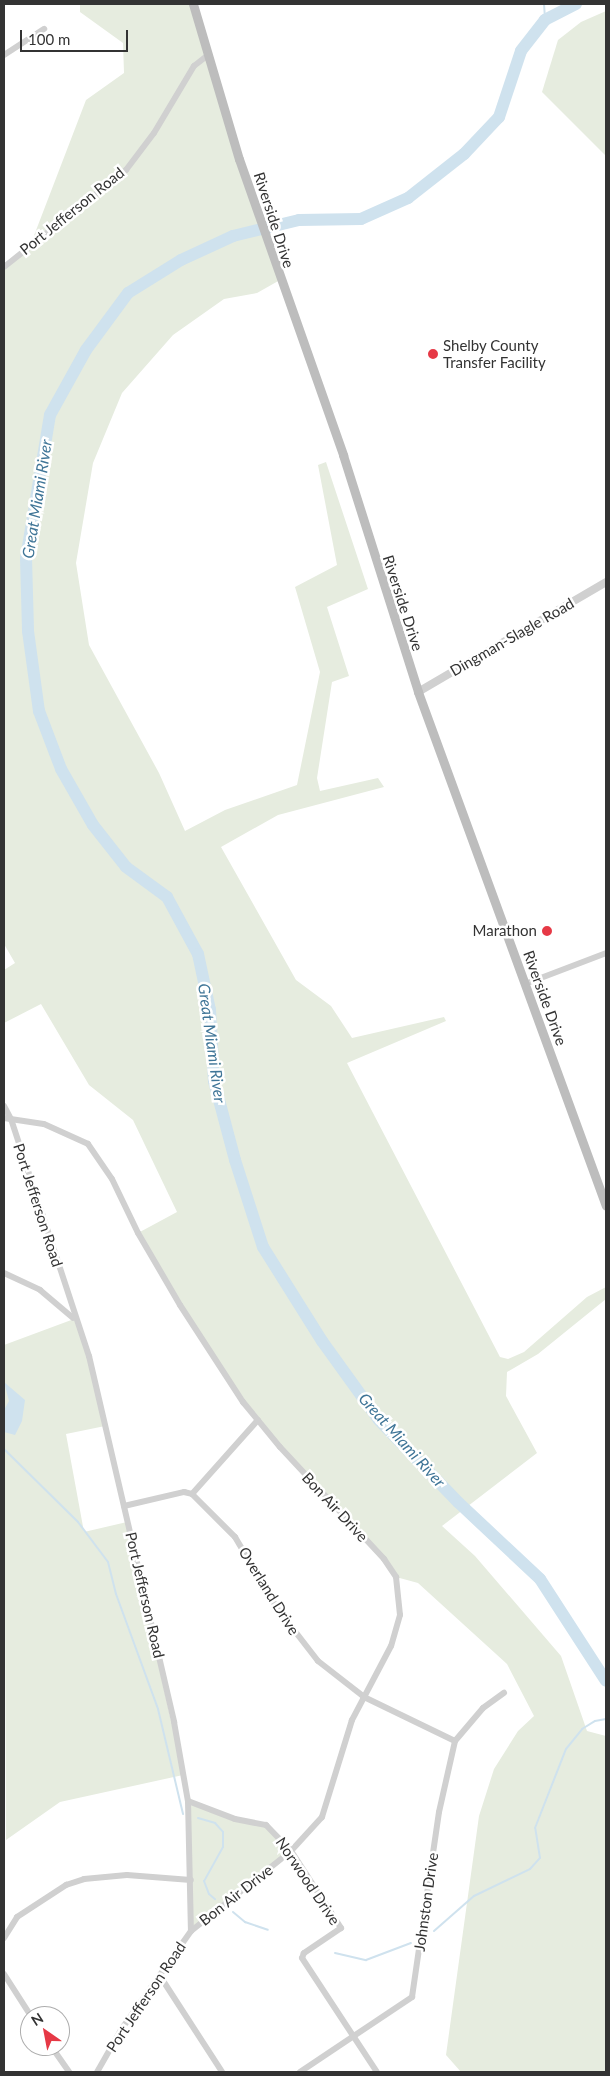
<!DOCTYPE html>
<html>
<head>
<meta charset="utf-8">
<style>
	body { margin:0 }
	#map { position:relative; width:610px; height:2076px; overflow:hidden; background:#fff; font-family:Lato,sans-serif }
	div>[style] { position:absolute }
	.green>* { inset:0; background:#e6ecdf }
	.water>* { inset:0; background:#cfe2ee }
	.stream>* { height:2px; margin:-1px; padding:0 1px; transform-origin:1px; border-radius:1px; background:#cfe2ee }
	.river>* { height:12px; margin:-6px; padding:0 6px; transform-origin:6px; border-radius:6px; background:#cfe2ee }
	.minor>* { height:6px; margin:-3px; padding:0 3px; transform-origin:3px; border-radius:3px; background:#d0d0d0 }
	.tertiary>* { height:8px; margin:-4px; padding:0 4px; transform-origin:4px; border-radius:4px; background:#d0d0d0 }
	.secondary>* { height:9px; margin:-4.5px; padding:0 4.5px; transform-origin:4.5px; border-radius:4.5px; background:#bdbdbd }
	.dots>* { width:14px; height:14px; translate:-50% -50%; box-sizing:border-box; border:2px solid #fff; border-radius:50% }
	span { translate:-50% -50%; white-space:nowrap; text-align:center; line-height:1.15; -webkit-text-stroke:5px #fff; paint-order:stroke }
	.street-label { font-size:15px; color:#333 }
	.poi-label { font-size:15px; color:#333 }
	.left { translate:0 -50%; text-align:left }
	.right { translate:-100% -50%; text-align:right }
	.water-label { font-size:16px; color:#3f7597; font-style:italic }
	.frame { position:absolute; inset:0; border:5px solid #333; pointer-events:none }
	.north { position:absolute; left:20px; top:2006px; width:50px; height:50px; box-sizing:border-box; background:#fff; border:1px solid #adadad; border-radius:50%; rotate:327deg; font-size:14px; font-weight:700; line-height:20px; text-align:center; color:#333 }
	.north::after { content:''; display:block; margin:auto; width:18px; height:22px; background:#e63946; clip-path:polygon(50% 0,100% 100%,50% 72%,0 100%) }
	.scale { position:absolute; left:20px; top:30px; width:108px; height:22px; box-sizing:border-box; border:2px solid #333; border-top:0; padding-left:6px; font-size:15px; line-height:18px; white-space:nowrap; color:#333; -webkit-text-stroke:4px #fff; paint-order:stroke }
</style>
</head>
<body>
<div id="map">
	<div class="green">
		<i style="clip-path:polygon(80px 4px,193px 4px,280px 280px,257px 293px,224px 299px,173px 335px,122px 393px,93px 463px,76px 563px,89px 645px,159px 773px,185px 831px,225px 810px,297px 785px,320px 672px,295px 587px,337px 565px,318px 465px,326px 462px,368px 589px,327px 607px,349px 676px,332px 682px,317px 778px,320px 791px,378px 778px,384px 787px,278px 815px,221px 847px,296px 980px,331px 1006px,352px 1038px,444px 1017px,446px 1021px,347px 1063px,500px 1357px,508px 1359px,524px 1352px,587px 1297px,606px 1287px,606px 1299px,538px 1354px,507px 1372px,506px 1396px,537px 1453px,442px 1526px,475px 1556px,561px 1656px,587px 1731px,606px 1736px,606px 2072px,461px 2072px,446px 2055px,479px 1816px,494px 1769px,518px 1731px,534px 1716px,507px 1664px,418px 1583px,396px 1577px,243px 1402px,138px 1233px,177px 1212px,133px 1120px,89px 1085px,41px 1004px,4px 1023px,4px 970px,15px 963px,4px 944px,4px 267px,30px 246px,86px 100px,124px 73px,123px 43px,80px 12px)"></i>
		<i style="clip-path:polygon(606px 11px,606px 156px,542px 92px,558px 40px,581px 22px)"></i>
		<i style="clip-path:polygon(74px 1319px,89px 1356px,105px 1426px,66px 1434px,84px 1532px,127px 1522px,183px 1775px,60px 1802px,6px 1840px,4px 1345px)"></i>
		<i style="clip-path:polygon(188px 1801px,235px 1819px,266px 1825px,291px 1851px,191px 1931px)"></i>
	</div>
	<div class="water">
		<i style="clip-path:polygon(4px 1382px,25px 1400px,22px 1421px,15px 1435px,4px 1432px,4px 1410px,9px 1401px)"></i>
	</div>
	<div class="stream">
		<i style="left:544px;top:4px;width:16px;rotate:86deg"></i>
		<i style="left:4px;top:1449px;width:104px;rotate:44.6deg"></i>
		<i style="left:78px;top:1522px;width:50px;rotate:53.1deg"></i>
		<i style="left:108px;top:1562px;width:33px;rotate:76deg"></i>
		<i style="left:116px;top:1594px;width:122px;rotate:69.9deg"></i>
		<i style="left:158px;top:1709px;width:108px;rotate:76.6deg"></i>
		<i style="left:198px;top:1818px;width:18px;rotate:16deg"></i>
		<i style="left:215px;top:1823px;width:12px;rotate:48deg"></i>
		<i style="left:223px;top:1832px;width:15px;rotate:90deg"></i>
		<i style="left:223px;top:1847px;width:39px;rotate:119deg"></i>
		<i style="left:204px;top:1881px;width:14px;rotate:69deg"></i>
		<i style="left:209px;top:1894px;width:8px;rotate:40deg"></i>
		<i style="left:233px;top:1912px;width:16px;rotate:40deg"></i>
		<i style="left:245px;top:1922px;width:24px;rotate:19deg"></i>
		<i style="left:434px;top:1931px;width:53px;rotate:-41.2deg"></i>
		<i style="left:474px;top:1896px;width:62px;rotate:-25.7deg"></i>
		<i style="left:530px;top:1869px;width:15px;rotate:-48deg"></i>
		<i style="left:540px;top:1858px;width:30px;rotate:-99deg"></i>
		<i style="left:535px;top:1828px;width:85px;rotate:-68.6deg"></i>
		<i style="left:566px;top:1749px;width:26px;rotate:-51deg"></i>
		<i style="left:582px;top:1729px;width:15px;rotate:-32deg"></i>
		<i style="left:595px;top:1721px;width:11px;rotate:-10deg"></i>
		<i style="left:335px;top:1953px;width:32px;rotate:13deg"></i>
		<i style="left:366px;top:1960px;width:48px;rotate:-20.7deg"></i>
	</div>
	<div class="river">
		<i style="left:576px;top:4px;width:35px;rotate:153deg"></i>
		<i style="left:545px;top:20px;width:39px;rotate:128deg"></i>
		<i style="left:521px;top:51px;width:70px;rotate:108.4deg"></i>
		<i style="left:499px;top:117px;width:51px;rotate:133.4deg"></i>
		<i style="left:464px;top:154px;width:71px;rotate:141.8deg"></i>
		<i style="left:408px;top:198px;width:51px;rotate:155.9deg"></i>
		<i style="left:361px;top:219px;width:62px;rotate:179.1deg"></i>
		<i style="left:299px;top:220px;width:68px;rotate:166.4deg"></i>
		<i style="left:233px;top:236px;width:57px;rotate:155.2deg"></i>
		<i style="left:181px;top:260px;width:62px;rotate:148.1deg"></i>
		<i style="left:128px;top:293px;width:71px;rotate:126.4deg"></i>
		<i style="left:86px;top:350px;width:74px;rotate:119deg"></i>
		<i style="left:50px;top:415px;width:145px;rotate:99.5deg"></i>
		<i style="left:26px;top:558px;width:73px;rotate:88.4deg"></i>
		<i style="left:28px;top:631px;width:81px;rotate:82.2deg"></i>
		<i style="left:39px;top:711px;width:62px;rotate:69.2deg"></i>
		<i style="left:61px;top:769px;width:64px;rotate:60.3deg"></i>
		<i style="left:93px;top:825px;width:53px;rotate:51.8deg"></i>
		<i style="left:126px;top:867px;width:51px;rotate:36.2deg"></i>
		<i style="left:167px;top:897px;width:65px;rotate:61.5deg"></i>
		<i style="left:198px;top:954px;width:57px;rotate:77.9deg"></i>
		<i style="left:210px;top:1010px;width:71px;rotate:86.8deg"></i>
		<i style="left:214px;top:1081px;width:82px;rotate:75.1deg"></i>
		<i style="left:235px;top:1160px;width:91px;rotate:72.2deg"></i>
		<i style="left:263px;top:1247px;width:111px;rotate:57.9deg"></i>
		<i style="left:322px;top:1341px;width:97px;rotate:54.2deg"></i>
		<i style="left:379px;top:1420px;width:115px;rotate:46.1deg"></i>
		<i style="left:459px;top:1503px;width:111px;rotate:43.2deg"></i>
		<i style="left:540px;top:1579px;width:121px;rotate:57.1deg"></i>
	</div>
	<div class="minor">
		<i style="left:4px;top:55px;width:48px;rotate:-33deg"></i>
		<i style="left:4px;top:267px;width:156px;rotate:-38.5deg"></i>
		<i style="left:126px;top:170px;width:46px;rotate:-52.9deg"></i>
		<i style="left:154px;top:133px;width:78px;rotate:-59.2deg"></i>
		<i style="left:194px;top:66px;width:16px;rotate:-38deg"></i>
		<i style="left:525px;top:984px;width:87px;rotate:-20.9deg"></i>
		<i style="left:4px;top:1106px;width:15px;rotate:62deg"></i>
		<i style="left:11px;top:1119px;width:250px;rotate:71.8deg"></i>
		<i style="left:89px;top:1356px;width:376px;rotate:76.9deg"></i>
		<i style="left:174px;top:1722px;width:80px;rotate:80deg"></i>
		<i style="left:188px;top:1801px;width:130px;rotate:88.7deg"></i>
		<i style="left:191px;top:1931px;width:121px;rotate:125.3deg"></i>
		<i style="left:121px;top:2030px;width:48px;rotate:119.7deg"></i>
		<i style="left:4px;top:1118px;width:40px;rotate:8.5deg"></i>
		<i style="left:44px;top:1124px;width:48px;rotate:24.4deg"></i>
		<i style="left:88px;top:1144px;width:42px;rotate:55.6deg"></i>
		<i style="left:112px;top:1179px;width:60px;rotate:64.3deg"></i>
		<i style="left:138px;top:1233px;width:83px;rotate:59.7deg"></i>
		<i style="left:180px;top:1305px;width:116px;rotate:57deg"></i>
		<i style="left:243px;top:1402px;width:58px;rotate:50.6deg"></i>
		<i style="left:280px;top:1447px;width:153px;rotate:47.1deg"></i>
		<i style="left:384px;top:1559px;width:22px;rotate:56deg"></i>
		<i style="left:396px;top:1577px;width:38px;rotate:84deg"></i>
		<i style="left:400px;top:1615px;width:32px;rotate:106deg"></i>
		<i style="left:391px;top:1646px;width:84px;rotate:117.8deg"></i>
		<i style="left:352px;top:1720px;width:102px;rotate:107.2deg"></i>
		<i style="left:322px;top:1817px;width:46px;rotate:132.4deg"></i>
		<i style="left:291px;top:1851px;width:128px;rotate:141.3deg"></i>
		<i style="left:4px;top:1273px;width:40px;rotate:25deg"></i>
		<i style="left:40px;top:1290px;width:43px;rotate:40.3deg"></i>
		<i style="left:192px;top:1494px;width:61px;rotate:45deg"></i>
		<i style="left:235px;top:1537px;width:82px;rotate:59.4deg"></i>
		<i style="left:277px;top:1608px;width:67px;rotate:52.3deg"></i>
		<i style="left:318px;top:1661px;width:58px;rotate:38deg"></i>
		<i style="left:364px;top:1697px;width:101px;rotate:25.8deg"></i>
		<i style="left:124px;top:1506px;width:62px;rotate:-13.1deg"></i>
		<i style="left:184px;top:1492px;width:8px;rotate:14deg"></i>
		<i style="left:192px;top:1494px;width:99px;rotate:-48.3deg"></i>
		<i style="left:188px;top:1801px;width:50px;rotate:21deg"></i>
		<i style="left:235px;top:1819px;width:32px;rotate:11deg"></i>
		<i style="left:266px;top:1825px;width:36px;rotate:46deg"></i>
		<i style="left:291px;top:1851px;width:92px;rotate:57deg"></i>
		<i style="left:341px;top:1928px;width:45px;rotate:146deg"></i>
		<i style="left:304px;top:1953px;width:5px;rotate:112deg"></i>
		<i style="left:302px;top:1958px;width:136px;rotate:56.7deg"></i>
		<i style="left:4px;top:1938px;width:25px;rotate:-58deg"></i>
		<i style="left:17px;top:1917px;width:59px;rotate:-33.1deg"></i>
		<i style="left:66px;top:1885px;width:19px;rotate:-18deg"></i>
		<i style="left:84px;top:1879px;width:43px;rotate:-5.3deg"></i>
		<i style="left:127px;top:1875px;width:64px;rotate:4.5deg"></i>
		<i style="left:4px;top:1974px;width:50px;rotate:57.3deg"></i>
		<i style="left:160px;top:1976px;width:114px;rotate:57.1deg"></i>
		<i style="left:51px;top:2046px;width:32px;rotate:55deg"></i>
		<i style="left:300px;top:2072px;width:135px;rotate:-33.8deg"></i>
		<i style="left:412px;top:1997px;width:187px;rotate:-81.7deg"></i>
		<i style="left:439px;top:1812px;width:73px;rotate:-77.3deg"></i>
		<i style="left:455px;top:1741px;width:43px;rotate:-49.7deg"></i>
		<i style="left:483px;top:1708px;width:26px;rotate:-36deg"></i>
	</div>
	<div class="tertiary">
		<i style="left:418px;top:692px;width:218px;rotate:-30.3deg"></i>
	</div>
	<div class="secondary">
		<i style="left:193px;top:4px;width:162px;rotate:73.5deg"></i>
		<i style="left:239px;top:159px;width:314px;rotate:70.6deg"></i>
		<i style="left:343px;top:455px;width:249px;rotate:72.4deg"></i>
		<i style="left:418px;top:692px;width:547px;rotate:69.91deg"></i>
	</div>
	<div class="dots">
		<i style="left:433px;top:354px;background:#e63946"></i>
		<i style="left:547px;top:931px;background:#e63946"></i>
	</div>
	<div class="street-label">
		<span style="left:72px;top:211px;rotate:-39deg">Port Jefferson Road</span>
		<span style="left:274px;top:220px;rotate:72deg">Riverside Drive</span>
		<span style="left:403px;top:603px;rotate:72deg">Riverside Drive</span>
		<span style="left:512px;top:637px;rotate:-30deg">Dingman-Slagle Road</span>
		<span style="left:545px;top:998px;rotate:70deg">Riverside Drive</span>
		<span style="left:38px;top:1205px;rotate:72deg">Port Jefferson Road</span>
		<span style="left:335px;top:1507px;rotate:47deg">Bon Air Drive</span>
		<span style="left:269px;top:1591px;rotate:58deg">Overland Drive</span>
		<span style="left:145px;top:1595px;rotate:77deg">Port Jefferson Road</span>
		<span style="left:308px;top:1881px;rotate:56deg">Norwood Drive</span>
		<span style="left:236px;top:1895px;rotate:-38deg">Bon Air Drive</span>
		<span style="left:426px;top:1902px;rotate:-82deg">Johnston Drive</span>
		<span style="left:146px;top:1997px;rotate:-56deg">Port Jefferson Road</span>
	</div>
	<div class="poi-label">
		<span class="left" style="left:443px;top:354px">Shelby County<br>Transfer Facility</span>
		<span class="right" style="left:537px;top:931px">Marathon</span>
	</div>
	<div class="water-label">
		<span style="left:37px;top:499px;rotate:-81deg">Great Miami River</span>
		<span style="left:212px;top:1043px;rotate:82deg">Great Miami River</span>
		<span style="left:402px;top:1440px;rotate:48deg">Great Miami River</span>
	</div>
	<div class="frame"></div>
	<div class="north">N</div>
	<div class="scale">100 m</div>
</div>
</body>
</html>
